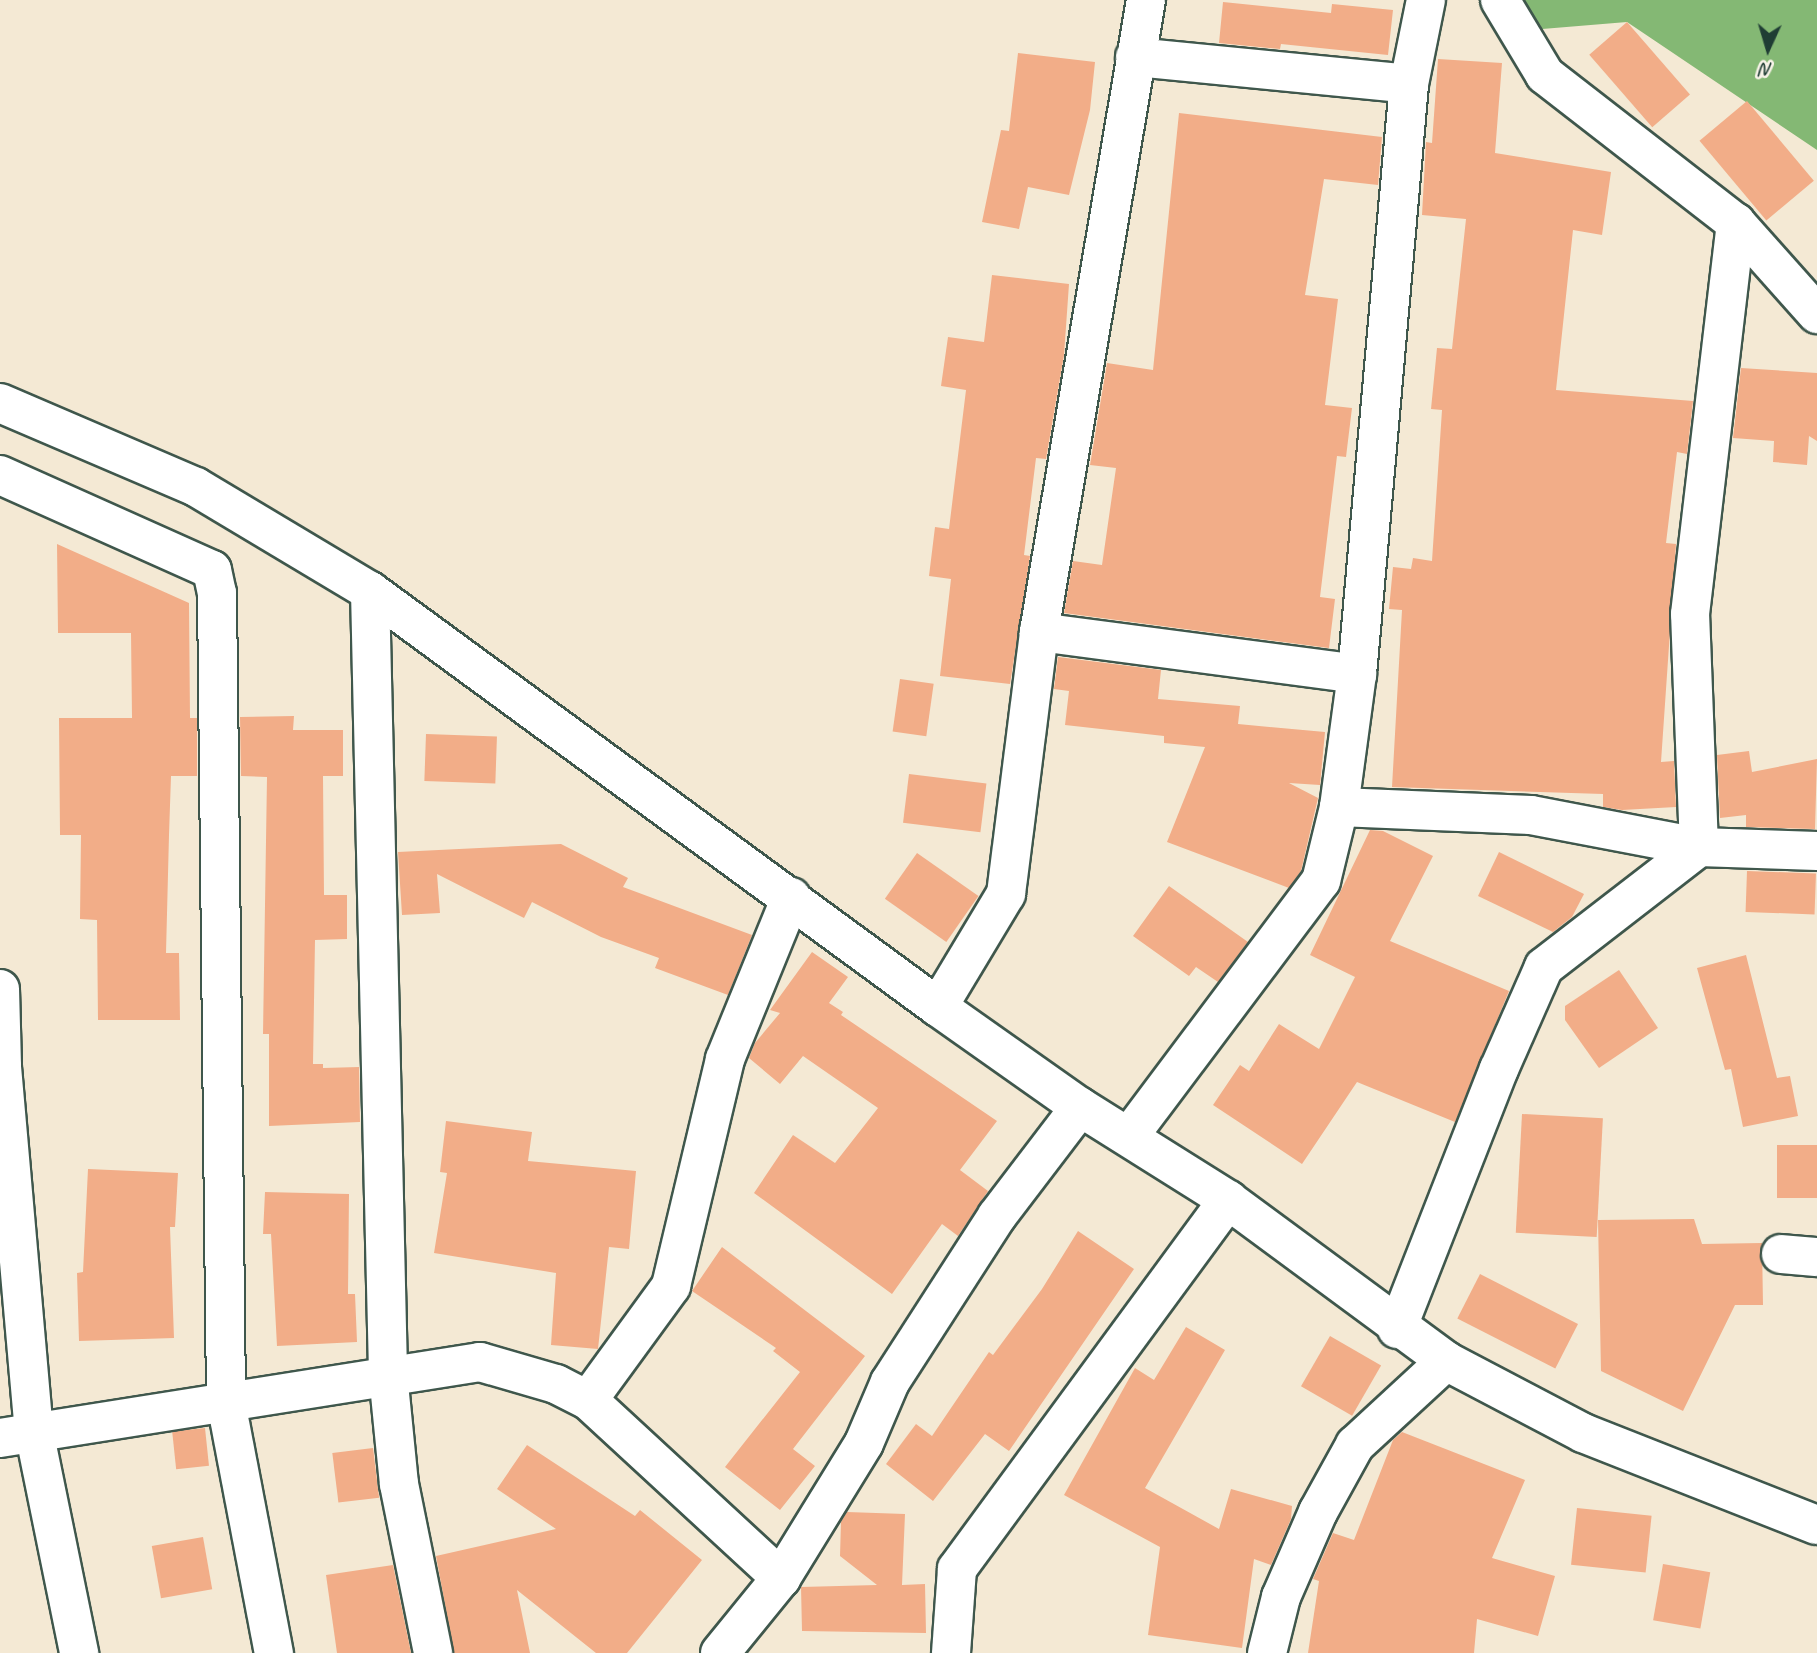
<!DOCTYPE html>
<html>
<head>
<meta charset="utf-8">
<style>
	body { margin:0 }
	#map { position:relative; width:1817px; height:1653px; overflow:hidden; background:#f4e9d4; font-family:Caveat,sans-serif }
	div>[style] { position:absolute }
	.forest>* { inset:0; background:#84b874 }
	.building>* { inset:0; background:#f2ad88; transform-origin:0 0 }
	.roads { filter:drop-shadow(2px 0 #3f574c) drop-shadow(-2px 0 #3f574c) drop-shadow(0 2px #3f574c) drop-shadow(0 -2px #3f574c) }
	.pedestrian>* { height:38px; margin:-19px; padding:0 19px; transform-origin:19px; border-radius:19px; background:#fff }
	.minor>* { height:38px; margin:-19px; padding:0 19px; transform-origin:19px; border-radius:19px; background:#fff }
	.tertiary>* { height:38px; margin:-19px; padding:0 19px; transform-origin:19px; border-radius:19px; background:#fff }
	span { translate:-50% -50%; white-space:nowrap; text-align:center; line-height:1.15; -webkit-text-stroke:5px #f7f3e8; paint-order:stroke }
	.north { position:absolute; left:1733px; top:14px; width:70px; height:70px; -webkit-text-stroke:5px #f7f3e8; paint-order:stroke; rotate:184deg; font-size:19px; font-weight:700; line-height:28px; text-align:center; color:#1f3d34 }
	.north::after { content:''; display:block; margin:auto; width:24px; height:32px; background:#1f3d34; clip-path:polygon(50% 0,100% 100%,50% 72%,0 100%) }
</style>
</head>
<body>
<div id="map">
	<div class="forest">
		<i style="clip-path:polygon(1512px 0,1817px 0,1817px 150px,1627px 22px,1519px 31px)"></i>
	</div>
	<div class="building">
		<i style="clip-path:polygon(1223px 2px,1331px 13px,1332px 4px,1393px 10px,1388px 55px,1281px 44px,1280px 49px,1219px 43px)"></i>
		<i style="left:1627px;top:22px;width:96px;height:50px;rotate:49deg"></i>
		<i style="clip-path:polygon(1018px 53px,1095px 62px,1090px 110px,1069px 195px,1028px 187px,1019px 229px,982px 222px,1001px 130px,1009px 131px)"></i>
		<i style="clip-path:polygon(1438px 59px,1502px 63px,1495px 153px,1611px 172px,1602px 235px,1573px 230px,1556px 390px,1693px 401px,1687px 454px,1677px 452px,1666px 543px,1676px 544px,1661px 762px,1674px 761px,1676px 807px,1622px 810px,1603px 807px,1603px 794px,1392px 787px,1402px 610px,1389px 609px,1393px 567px,1411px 569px,1413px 558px,1432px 561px,1442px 410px,1431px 409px,1437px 348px,1452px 349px,1466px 219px,1422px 215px,1426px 142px,1432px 143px)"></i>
		<i style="left:1747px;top:101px;width:104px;height:62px;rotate:50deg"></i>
		<i style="clip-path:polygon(1179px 113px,1382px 137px,1378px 185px,1324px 179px,1305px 295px,1338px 299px,1325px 405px,1352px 408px,1346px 457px,1337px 456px,1320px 597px,1335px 599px,1329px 648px,1064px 613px,1073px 561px,1102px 565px,1116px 468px,1090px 465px,1107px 363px,1153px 370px)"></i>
		<i style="clip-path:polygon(992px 275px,1069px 284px,1064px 355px,1046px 459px,1036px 458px,1024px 555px,1030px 556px,1010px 684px,940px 676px,951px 579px,929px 576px,935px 527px,949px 529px,966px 390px,941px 386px,948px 337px,984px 342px)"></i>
		<i style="clip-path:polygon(1741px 368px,1817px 373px,1817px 441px,1809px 436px,1807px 465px,1773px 462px,1774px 441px,1733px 438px)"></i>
		<i style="clip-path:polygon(57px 544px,189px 603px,190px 718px,197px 718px,197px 776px,171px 776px,169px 835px,166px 953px,179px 953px,180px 1020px,98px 1020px,97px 920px,80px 919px,81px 835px,60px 835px,59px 718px,132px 718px,131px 633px,58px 633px)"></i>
		<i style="clip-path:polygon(1058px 657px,1161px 670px,1158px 699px,1240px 706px,1238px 724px,1325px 732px,1320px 785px,1289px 783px,1318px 798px,1301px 871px,1289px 888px,1167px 842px,1205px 747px,1164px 743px,1164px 736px,1065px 725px,1069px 691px,1054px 689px)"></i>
		<i style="left:900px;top:679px;width:34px;height:53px;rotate:8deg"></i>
		<i style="clip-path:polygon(294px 716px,293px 730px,343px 730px,343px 776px,323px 776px,324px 895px,347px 895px,347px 939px,315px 940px,313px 1064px,323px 1064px,323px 1068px,359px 1067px,360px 1122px,269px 1126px,269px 1034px,263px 1034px,267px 777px,241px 776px,240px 717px)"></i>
		<i style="left:426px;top:734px;width:71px;height:47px;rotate:2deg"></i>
		<i style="clip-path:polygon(1749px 751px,1752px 772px,1817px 759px,1815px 829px,1746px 827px,1746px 815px,1720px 818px,1717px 755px)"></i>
		<i style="left:909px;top:774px;width:78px;height:49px;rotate:7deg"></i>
		<i style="clip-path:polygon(1370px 830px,1383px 831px,1433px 856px,1390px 941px,1509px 991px,1455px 1122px,1357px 1082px,1302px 1164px,1213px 1105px,1240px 1065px,1249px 1071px,1279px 1024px,1319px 1049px,1355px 977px,1310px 955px)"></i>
		<i style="clip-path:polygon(561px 844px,628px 878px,623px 887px,752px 935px,728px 995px,655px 968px,659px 958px,601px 937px,532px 902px,524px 918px,437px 874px,440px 913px,402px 915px,398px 852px)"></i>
		<i style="clip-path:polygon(1499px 852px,1584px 894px,1572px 917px,1553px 932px,1478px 896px)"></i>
		<i style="left:917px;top:853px;width:75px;height:56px;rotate:35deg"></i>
		<i style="left:1747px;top:871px;width:69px;height:41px;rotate:2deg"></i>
		<i style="clip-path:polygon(1169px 886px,1248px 942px,1218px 982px,1196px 967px,1189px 976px,1133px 936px)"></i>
		<i style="clip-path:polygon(812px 952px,848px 977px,829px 1003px,843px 1012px,841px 1015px,997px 1121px,960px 1170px,988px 1191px,958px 1236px,942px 1224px,892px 1294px,754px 1193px,793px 1135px,835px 1163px,878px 1108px,803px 1056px,780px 1084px,749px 1058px,755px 1043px,780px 1013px,770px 1010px)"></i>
		<i style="clip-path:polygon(1746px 955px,1777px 1078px,1790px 1076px,1798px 1116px,1743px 1127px,1731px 1069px,1725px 1070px,1697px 968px)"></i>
		<i style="clip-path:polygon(1619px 970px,1658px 1028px,1599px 1068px,1565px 1020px,1565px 1006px)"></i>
		<i style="left:1522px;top:1114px;width:81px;height:119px;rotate:3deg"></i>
		<i style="clip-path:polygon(446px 1121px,532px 1132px,528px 1161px,636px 1171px,629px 1249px,609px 1247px,598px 1349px,551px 1345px,556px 1273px,434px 1253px,447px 1173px,440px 1172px)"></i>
		<i style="left:1777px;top:1145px;width:40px;height:53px"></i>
		<i style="clip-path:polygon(88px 1169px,178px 1173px,175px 1227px,170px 1227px,174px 1338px,79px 1341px,77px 1273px,83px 1272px)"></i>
		<i style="clip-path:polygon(265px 1192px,349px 1194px,348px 1294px,355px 1294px,357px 1342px,277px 1346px,271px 1234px,263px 1234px)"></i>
		<i style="clip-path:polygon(1694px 1219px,1702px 1244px,1762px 1243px,1763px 1305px,1735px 1305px,1683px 1411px,1601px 1371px,1598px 1220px)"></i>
		<i style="clip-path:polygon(1078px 1231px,1134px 1269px,1009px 1451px,985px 1434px,933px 1501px,886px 1464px,916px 1424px,932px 1436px,989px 1352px,993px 1355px,1042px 1289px)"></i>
		<i style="clip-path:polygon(722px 1247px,865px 1356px,793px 1449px,815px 1466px,780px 1510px,725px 1467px,800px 1372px,773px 1351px,776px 1348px,692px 1291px)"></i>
		<i style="left:1480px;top:1274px;width:110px;height:50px;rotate:27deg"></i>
		<i style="clip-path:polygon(1186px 1327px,1225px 1350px,1145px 1488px,1219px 1529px,1231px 1489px,1292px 1506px,1291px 1519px,1271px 1565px,1254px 1559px,1242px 1648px,1148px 1635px,1160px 1547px,1064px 1495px,1135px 1368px,1154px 1380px)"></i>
		<i style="left:1330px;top:1336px;width:59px;height:58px;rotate:30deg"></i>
		<i style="left:205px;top:1428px;width:38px;height:33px;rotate:84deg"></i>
		<i style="clip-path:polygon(1402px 1432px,1525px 1480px,1492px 1558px,1555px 1576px,1538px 1636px,1477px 1619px,1474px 1653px,1308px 1653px,1319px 1581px,1313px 1579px,1333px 1533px,1354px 1540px,1393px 1440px)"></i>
		<i style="clip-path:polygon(527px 1445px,635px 1516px,640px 1510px,702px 1560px,627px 1653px,596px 1653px,517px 1590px,530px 1653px,454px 1653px,436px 1556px,556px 1529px,497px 1489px)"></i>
		<i style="left:373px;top:1448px;width:50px;height:41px;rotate:83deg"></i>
		<i style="left:1577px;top:1508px;width:75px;height:57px;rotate:6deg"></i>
		<i style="clip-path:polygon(847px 1512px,905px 1514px,902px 1585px,925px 1584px,926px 1633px,802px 1631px,801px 1587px,877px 1585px,840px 1556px,841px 1522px)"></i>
		<i style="left:203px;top:1537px;width:53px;height:52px;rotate:80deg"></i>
		<i style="left:1663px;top:1564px;width:48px;height:57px;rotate:10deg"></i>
		<i style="clip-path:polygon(393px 1565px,411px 1653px,337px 1653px,326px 1575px)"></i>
	</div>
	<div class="roads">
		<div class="pedestrian">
			<i style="left:0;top:475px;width:232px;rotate:24.1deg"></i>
			<i style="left:212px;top:570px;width:24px;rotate:78deg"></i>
			<i style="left:217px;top:593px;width:809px;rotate:89.36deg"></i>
			<i style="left:226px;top:1402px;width:256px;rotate:79.2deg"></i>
		</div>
		<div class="minor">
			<i style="left:1500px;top:0;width:87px;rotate:59deg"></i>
			<i style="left:1545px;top:75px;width:242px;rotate:37.8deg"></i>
			<i style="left:1736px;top:223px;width:122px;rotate:48.3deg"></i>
			<i style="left:1135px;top:57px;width:275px;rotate:5.6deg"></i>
			<i style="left:370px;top:591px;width:783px;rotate:88.68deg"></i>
			<i style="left:388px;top:1374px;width:111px;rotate:84.3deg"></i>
			<i style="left:399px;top:1484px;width:172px;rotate:78.6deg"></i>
			<i style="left:1039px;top:632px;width:321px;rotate:7.5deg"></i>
			<i style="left:1339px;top:807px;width:192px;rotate:2.4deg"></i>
			<i style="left:1531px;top:815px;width:171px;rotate:10.8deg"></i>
			<i style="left:1699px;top:847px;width:118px;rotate:1.9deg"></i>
			<i style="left:938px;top:1007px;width:132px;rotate:-59deg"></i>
			<i style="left:1006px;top:894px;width:264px;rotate:-82.8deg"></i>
			<i style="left:1039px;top:632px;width:641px;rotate:-80.39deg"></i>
			<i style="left:1130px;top:1135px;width:318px;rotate:-53.1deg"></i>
			<i style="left:1321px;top:881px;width:76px;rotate:-76.3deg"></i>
			<i style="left:1339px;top:807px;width:134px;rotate:-82.3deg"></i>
			<i style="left:1357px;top:674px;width:592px;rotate:-84.96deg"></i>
			<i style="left:1409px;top:84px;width:86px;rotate:-78.6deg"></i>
			<i style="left:1781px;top:1254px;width:36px;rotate:5deg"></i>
			<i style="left:1397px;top:1329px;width:279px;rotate:-68.6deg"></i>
			<i style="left:1499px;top:1069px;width:111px;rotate:-66.2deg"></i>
			<i style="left:1544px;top:967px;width:196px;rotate:-37.7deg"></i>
			<i style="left:1699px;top:847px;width:233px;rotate:-92.2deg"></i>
			<i style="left:1690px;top:614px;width:394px;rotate:-83.3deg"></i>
			<i style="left:588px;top:1400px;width:141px;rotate:-53.9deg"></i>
			<i style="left:671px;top:1286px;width:233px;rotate:-76.6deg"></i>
			<i style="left:725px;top:1059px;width:175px;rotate:-67.8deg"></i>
			<i style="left:0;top:1438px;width:486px;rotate:-9deg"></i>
			<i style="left:480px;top:1362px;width:79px;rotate:16.1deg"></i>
			<i style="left:556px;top:1384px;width:36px;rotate:27deg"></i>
			<i style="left:588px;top:1400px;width:263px;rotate:42.7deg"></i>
			<i style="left:720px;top:1653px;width:97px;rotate:-50.9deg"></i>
			<i style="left:781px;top:1578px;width:158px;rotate:-58.4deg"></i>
			<i style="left:864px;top:1443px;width:66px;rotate:-66.9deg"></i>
			<i style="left:890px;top:1382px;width:197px;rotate:-57.2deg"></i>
			<i style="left:997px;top:1216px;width:137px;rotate:-52.7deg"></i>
			<i style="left:951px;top:1653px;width:84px;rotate:-85.9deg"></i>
			<i style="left:957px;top:1569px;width:458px;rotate:-53.7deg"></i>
			<i style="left:1267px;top:1653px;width:58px;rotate:-76deg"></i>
			<i style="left:1281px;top:1597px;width:93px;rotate:-66.5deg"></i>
			<i style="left:1318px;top:1512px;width:77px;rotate:-61.1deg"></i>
			<i style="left:1355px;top:1445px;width:124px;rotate:-42.7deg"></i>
		</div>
		<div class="tertiary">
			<i style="left:0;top:403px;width:213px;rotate:23.2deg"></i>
			<i style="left:196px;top:487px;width:203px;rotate:30.9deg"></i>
			<i style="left:370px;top:591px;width:704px;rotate:36.22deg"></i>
			<i style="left:938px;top:1007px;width:174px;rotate:35.2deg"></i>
			<i style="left:1080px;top:1107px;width:175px;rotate:32.1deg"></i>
			<i style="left:1228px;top:1200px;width:271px;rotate:36.4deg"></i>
			<i style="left:1446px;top:1361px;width:155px;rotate:27.7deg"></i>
			<i style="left:1583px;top:1433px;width:251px;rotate:21.5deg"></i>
			<i style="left:0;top:989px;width:78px;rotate:88.5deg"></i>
			<i style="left:2px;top:1067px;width:365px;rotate:85deg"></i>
			<i style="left:34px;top:1431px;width:227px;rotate:78.5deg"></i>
		</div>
	</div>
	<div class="north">N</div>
</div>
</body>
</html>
